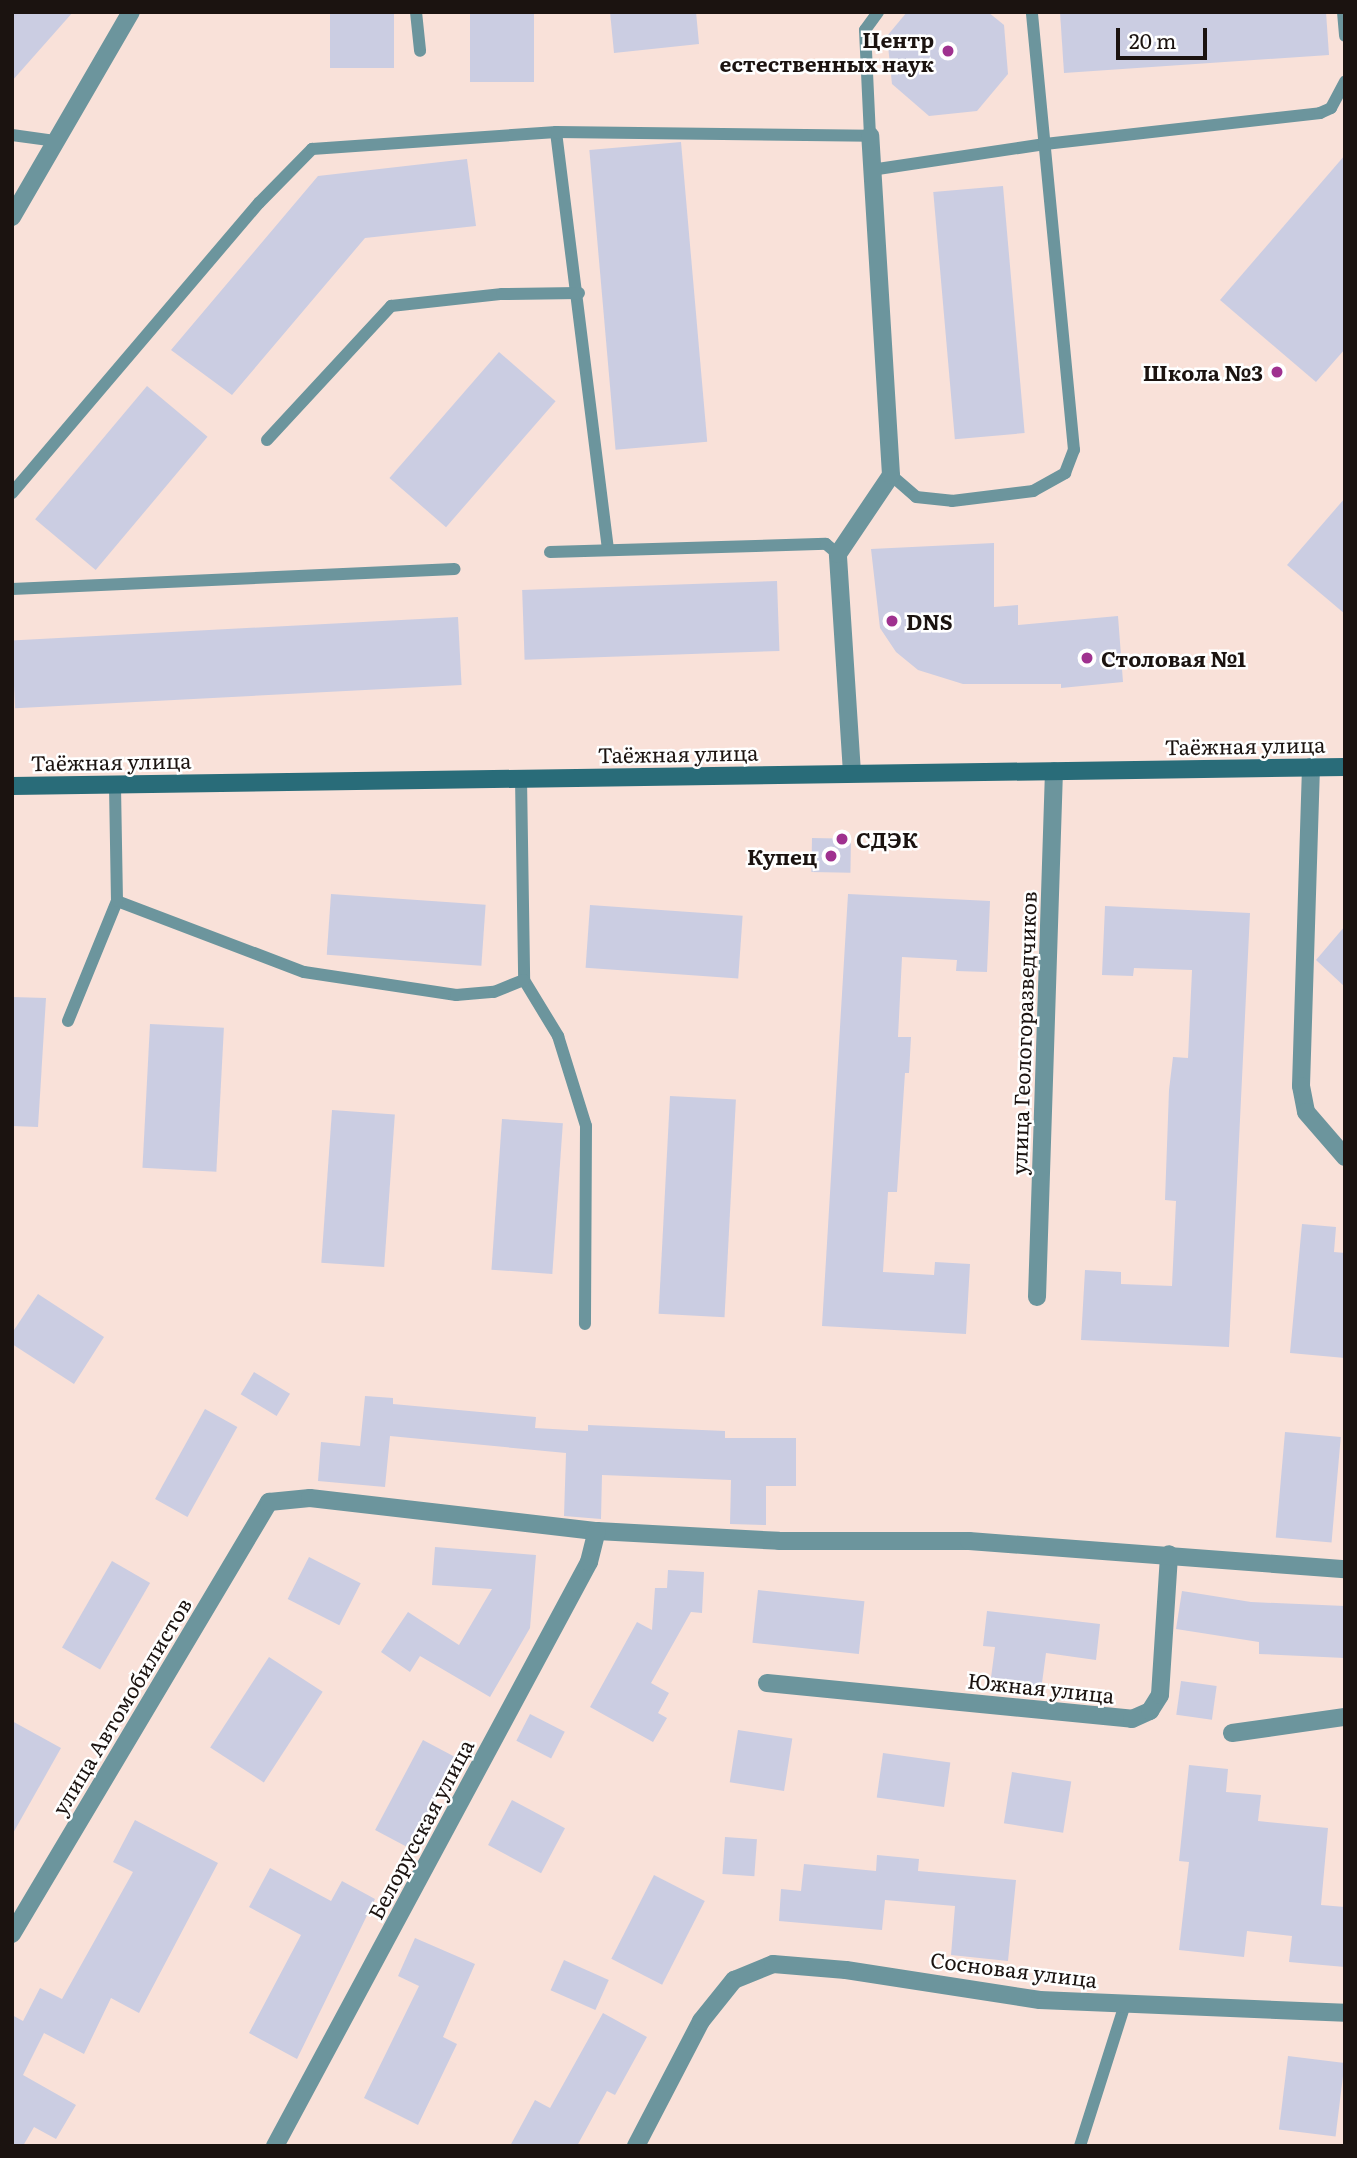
<!DOCTYPE html>
<html>
<head>
<meta charset="utf-8">
<style>
	body { margin:0 }
	#map { position:relative; width:1357px; height:2158px; overflow:hidden; background:#f9e1d9; font-family:Literata,serif }
	div>[style] { position:absolute }
	.building>* { inset:0; background:#cbcde2; transform-origin:0 0 }
	.lane>* { height:12px; margin:-6px; padding:0 6px; transform-origin:6px; border-radius:6px; background:#6c959d }
	.street>* { height:18px; margin:-9px; padding:0 9px; transform-origin:9px; border-radius:9px; background:#6c959d }
	.secondary>* { height:18px; margin:-9px; padding:0 9px; transform-origin:9px; border-radius:9px; background:#296c79 }
	.dots>* { width:19px; height:19px; translate:-50% -50%; box-sizing:border-box; border:4px solid #fff; border-radius:50% }
	span { translate:-50% -50%; white-space:nowrap; text-align:center; line-height:1.15; -webkit-text-stroke:5px #fff; paint-order:stroke }
	.poi-label { font-size:21px; color:#1b1310; font-weight:700 }
	.right { translate:-100% -50%; text-align:right }
	.left { translate:0 -50%; text-align:left }
	.street-label { font-size:21px; color:#1b1310 }
	.frame { position:absolute; inset:0; border:14px solid #1b1310; pointer-events:none }
	.scale { position:absolute; left:1116px; top:28px; width:91px; height:32px; box-sizing:border-box; border:4px solid #1b1310; border-top:0; padding-left:9px; font-size:21px; line-height:24px; white-space:nowrap; color:#1b1310; -webkit-text-stroke:5px #fff; paint-order:stroke }
</style>
</head>
<body>
<div id="map">
	<div class="building">
		<i style="clip-path:polygon(12px 12px,73px 12px,12px 81px)"></i>
		<i style="left:330px;top:12px;width:64px;height:56px"></i>
		<i style="left:470px;top:12px;width:64px;height:70px"></i>
		<i style="clip-path:polygon(610px 12px,696px 12px,699px 44px,614px 53px)"></i>
		<i style="clip-path:polygon(907px 12px,988px 12px,1004px 25px,1008px 74px,977px 111px,929px 116px,892px 84px,887px 36px)"></i>
		<i style="clip-path:polygon(1060px 12px,1326px 12px,1329px 55px,1064px 73px)"></i>
		<i style="left:681px;top:142px;width:301px;height:92px;rotate:85deg"></i>
		<i style="clip-path:polygon(1345px 155px,1345px 349px,1316px 382px,1220px 300px)"></i>
		<i style="clip-path:polygon(467px 159px,476px 226px,365px 238px,232px 395px,171px 350px,318px 176px)"></i>
		<i style="left:1003px;top:186px;width:248px;height:70px;rotate:85deg"></i>
		<i style="left:499px;top:352px;width:75px;height:167px;rotate:41deg"></i>
		<i style="left:147px;top:386px;width:79px;height:174px;rotate:40deg"></i>
		<i style="clip-path:polygon(1345px 498px,1345px 614px,1287px 565px)"></i>
		<i style="clip-path:polygon(994px 543px,994px 607px,1018px 605px,1018px 625px,1118px 616px,1123px 682px,1061px 688px,1061px 684px,963px 684px,918px 670px,896px 652px,880px 628px,871px 549px)"></i>
		<i style="left:777px;top:581px;width:70px;height:255px;rotate:88deg"></i>
		<i style="left:458px;top:617px;width:68px;height:447px;rotate:87deg"></i>
		<i style="left:812px;top:838px;width:39px;height:34px;rotate:1deg"></i>
		<i style="left:331px;top:894px;width:155px;height:61px;rotate:4deg"></i>
		<i style="clip-path:polygon(848px 894px,990px 901px,987px 972px,956px 971px,957px 960px,902px 957px,898px 1037px,911px 1037px,909px 1073px,905px 1073px,897px 1192px,888px 1192px,883px 1272px,934px 1275px,935px 1262px,970px 1264px,966px 1334px,822px 1326px)"></i>
		<i style="left:590px;top:905px;width:153px;height:63px;rotate:4deg"></i>
		<i style="clip-path:polygon(1105px 906px,1250px 913px,1229px 1347px,1081px 1340px,1085px 1270px,1121px 1272px,1121px 1284px,1172px 1286px,1176px 1201px,1165px 1200px,1169px 1090px,1173px 1057px,1188px 1058px,1192px 970px,1134px 968px,1133px 976px,1102px 975px)"></i>
		<i style="clip-path:polygon(1345px 926px,1345px 987px,1316px 960px)"></i>
		<i style="clip-path:polygon(12px 997px,46px 998px,38px 1127px,12px 1126px)"></i>
		<i style="left:150px;top:1024px;width:74px;height:144px;rotate:3deg"></i>
		<i style="left:670px;top:1096px;width:66px;height:218px;rotate:3deg"></i>
		<i style="left:332px;top:1110px;width:63px;height:153px;rotate:4deg"></i>
		<i style="left:502px;top:1119px;width:61px;height:151px;rotate:4deg"></i>
		<i style="clip-path:polygon(1302px 1224px,1336px 1227px,1334px 1252px,1345px 1253px,1345px 1358px,1290px 1353px)"></i>
		<i style="clip-path:polygon(38px 1294px,104px 1337px,74px 1384px,12px 1344px,12px 1333px)"></i>
		<i style="left:254px;top:1372px;width:42px;height:26px;rotate:31deg"></i>
		<i style="clip-path:polygon(365px 1396px,393px 1398px,393px 1404px,536px 1417px,535px 1428px,588px 1431px,588px 1425px,725px 1431px,725px 1438px,796px 1438px,796px 1486px,766px 1486px,766px 1525px,730px 1524px,731px 1480px,602px 1475px,601px 1519px,564px 1516px,566px 1453px,390px 1436px,385px 1487px,318px 1481px,321px 1442px,360px 1446px)"></i>
		<i style="left:205px;top:1409px;width:37px;height:103px;rotate:29deg"></i>
		<i style="left:1285px;top:1432px;width:56px;height:106px;rotate:5deg"></i>
		<i style="clip-path:polygon(435px 1547px,536px 1555px,530px 1628px,490px 1697px,420px 1656px,410px 1672px,381px 1652px,408px 1612px,459px 1645px,492px 1589px,432px 1585px)"></i>
		<i style="left:309px;top:1557px;width:58px;height:47px;rotate:27deg"></i>
		<i style="left:112px;top:1561px;width:44px;height:100px;rotate:30deg"></i>
		<i style="clip-path:polygon(668px 1570px,704px 1572px,702px 1613px,691px 1612px,651px 1683px,669px 1693px,658px 1713px,667px 1718px,653px 1742px,590px 1707px,637px 1622px,652px 1630px,655px 1588px,667px 1588px)"></i>
		<i style="left:758px;top:1590px;width:107px;height:53px;rotate:6deg"></i>
		<i style="clip-path:polygon(1182px 1591px,1251px 1602px,1345px 1606px,1345px 1658px,1259px 1654px,1259px 1642px,1176px 1629px)"></i>
		<i style="clip-path:polygon(987px 1611px,1100px 1624px,1096px 1660px,1046px 1653px,1040px 1698px,989px 1693px,995px 1647px,983px 1646px)"></i>
		<i style="left:269px;top:1657px;width:64px;height:108px;rotate:33deg"></i>
		<i style="left:1181px;top:1681px;width:36px;height:34px;rotate:8deg"></i>
		<i style="left:530px;top:1714px;width:39px;height:30px;rotate:27deg"></i>
		<i style="clip-path:polygon(12px 1721px,61px 1748px,12px 1835px)"></i>
		<i style="left:738px;top:1730px;width:55px;height:53px;rotate:9deg"></i>
		<i style="left:423px;top:1740px;width:40px;height:102px;rotate:28deg"></i>
		<i style="left:883px;top:1753px;width:68px;height:45px;rotate:8deg"></i>
		<i style="clip-path:polygon(1189px 1765px,1228px 1769px,1226px 1792px,1261px 1795px,1258px 1821px,1328px 1828px,1321px 1905px,1345px 1907px,1345px 1967px,1289px 1962px,1292px 1936px,1247px 1931px,1244px 1957px,1179px 1950px,1189px 1862px,1179px 1861px)"></i>
		<i style="left:1012px;top:1772px;width:60px;height:52px;rotate:9deg"></i>
		<i style="left:512px;top:1800px;width:60px;height:51px;rotate:28deg"></i>
		<i style="clip-path:polygon(135px 1820px,218px 1863px,139px 2013px,111px 1998px,84px 2054px,44px 2033px,23px 2075px,76px 2105px,56px 2139px,34px 2127px,23px 2146px,12px 2146px,12px 2015px,23px 2021px,40px 1988px,62px 1999px,133px 1872px,113px 1862px)"></i>
		<i style="left:725px;top:1837px;width:32px;height:37px;rotate:4deg"></i>
		<i style="clip-path:polygon(877px 1855px,919px 1859px,918px 1871px,1016px 1880px,1008px 1961px,951px 1955px,955px 1906px,885px 1900px,882px 1930px,779px 1921px,781px 1889px,801px 1891px,804px 1864px,876px 1871px)"></i>
		<i style="clip-path:polygon(270px 1868px,331px 1901px,342px 1881px,375px 1899px,297px 2059px,249px 2033px,301px 1935px,249px 1907px)"></i>
		<i style="left:654px;top:1875px;width:57px;height:94px;rotate:27deg"></i>
		<i style="clip-path:polygon(415px 1938px,475px 1964px,443px 2037px,457px 2044px,418px 2125px,364px 2098px,419px 1986px,398px 1976px)"></i>
		<i style="left:564px;top:1960px;width:49px;height:33px;rotate:24deg"></i>
		<i style="clip-path:polygon(603px 2013px,647px 2037px,615px 2095px,607px 2091px,577px 2146px,510px 2146px,535px 2100px,550px 2108px)"></i>
		<i style="left:1288px;top:2056px;width:57px;height:74px;rotate:7deg"></i>
	</div>
	<div class="lane">
		<i style="left:416px;top:12px;width:39px;rotate:84deg"></i>
		<i style="left:1343px;top:12px;width:24px;rotate:85deg"></i>
		<i style="left:556px;top:132px;width:419px;rotate:82.9deg"></i>
		<i style="left:12px;top:135px;width:43px;rotate:7.9deg"></i>
		<i style="left:871px;top:170px;width:176px;rotate:-8.5deg"></i>
		<i style="left:1045px;top:144px;width:277px;rotate:-6.4deg"></i>
		<i style="left:1320px;top:113px;width:12px;rotate:-24deg"></i>
		<i style="left:1331px;top:108px;width:30px;rotate:-62deg"></i>
		<i style="left:267px;top:440px;width:183px;rotate:-47.2deg"></i>
		<i style="left:391px;top:306px;width:112px;rotate:-6.2deg"></i>
		<i style="left:502px;top:294px;width:77px;rotate:-0.7deg"></i>
		<i style="left:891px;top:475px;width:33px;rotate:41deg"></i>
		<i style="left:916px;top:497px;width:36px;rotate:6deg"></i>
		<i style="left:952px;top:501px;width:82px;rotate:-7deg"></i>
		<i style="left:1033px;top:491px;width:37px;rotate:-29deg"></i>
		<i style="left:1065px;top:473px;width:25px;rotate:-69deg"></i>
		<i style="left:1074px;top:450px;width:440px;rotate:-95.5deg"></i>
		<i style="left:12px;top:493px;width:381px;rotate:-49.6deg"></i>
		<i style="left:259px;top:203px;width:76px;rotate:-45.5deg"></i>
		<i style="left:312px;top:149px;width:245px;rotate:-4deg"></i>
		<i style="left:556px;top:132px;width:314px;rotate:0.7deg"></i>
		<i style="left:870px;top:136px;width:106px;rotate:-92.7deg"></i>
		<i style="left:865px;top:30px;width:22px;rotate:-54deg"></i>
		<i style="left:550px;top:552px;width:276px;rotate:-1.7deg"></i>
		<i style="left:826px;top:544px;width:16px;rotate:40deg"></i>
		<i style="left:12px;top:589px;width:443px;rotate:-2.6deg"></i>
		<i style="left:521px;top:778px;width:202px;rotate:89.1deg"></i>
		<i style="left:524px;top:980px;width:66px;rotate:58.7deg"></i>
		<i style="left:558px;top:1036px;width:94px;rotate:72.7deg"></i>
		<i style="left:586px;top:1126px;width:198px;rotate:90.3deg"></i>
		<i style="left:117px;top:901px;width:200px;rotate:20.8deg"></i>
		<i style="left:304px;top:972px;width:154px;rotate:8.6deg"></i>
		<i style="left:456px;top:995px;width:38px;rotate:-5deg"></i>
		<i style="left:494px;top:992px;width:32px;rotate:-22deg"></i>
		<i style="left:68px;top:1021px;width:130px;rotate:-67.8deg"></i>
		<i style="left:117px;top:901px;width:118px;rotate:-91deg"></i>
		<i style="left:1080px;top:2146px;width:149px;rotate:-72.4deg"></i>
	</div>
	<div class="street">
		<i style="left:12px;top:217px;width:237px;rotate:-59.9deg"></i>
		<i style="left:1311px;top:767px;width:319px;rotate:91.8deg"></i>
		<i style="left:1301px;top:1086px;width:26px;rotate:79deg"></i>
		<i style="left:1306px;top:1112px;width:60px;rotate:49.1deg"></i>
		<i style="left:852px;top:773px;width:219px;rotate:-93.7deg"></i>
		<i style="left:838px;top:554px;width:95px;rotate:-56.1deg"></i>
		<i style="left:891px;top:475px;width:340px;rotate:-93.5deg"></i>
		<i style="left:1037px;top:1297px;width:526px;rotate:-88.15deg"></i>
		<i style="left:767px;top:1683px;width:367px;rotate:5.6deg"></i>
		<i style="left:1132px;top:1719px;width:20px;rotate:-24deg"></i>
		<i style="left:1150px;top:1711px;width:19px;rotate:-58deg"></i>
		<i style="left:1160px;top:1695px;width:141px;rotate:-86.3deg"></i>
		<i style="left:1232px;top:1733px;width:114px;rotate:-8.1deg"></i>
		<i style="left:12px;top:1934px;width:503px;rotate:-59.25deg"></i>
		<i style="left:269px;top:1502px;width:41px;rotate:-5.6deg"></i>
		<i style="left:310px;top:1498px;width:289px;rotate:6.6deg"></i>
		<i style="left:597px;top:1531px;width:182px;rotate:3.1deg"></i>
		<i style="left:779px;top:1541px;width:190px"></i>
		<i style="left:969px;top:1541px;width:377px;rotate:4.3deg"></i>
		<i style="left:275px;top:2146px;width:663px;rotate:-61.73deg"></i>
		<i style="left:589px;top:1562px;width:32px;rotate:-76deg"></i>
		<i style="left:636px;top:2146px;width:141px;rotate:-62.5deg"></i>
		<i style="left:701px;top:2021px;width:53px;rotate:-51.2deg"></i>
		<i style="left:734px;top:1980px;width:42px;rotate:-22.3deg"></i>
		<i style="left:773px;top:1964px;width:73px;rotate:4.7deg"></i>
		<i style="left:846px;top:1970px;width:196px;rotate:8.8deg"></i>
		<i style="left:1040px;top:2000px;width:305px;rotate:2.4deg"></i>
	</div>
	<div class="secondary">
		<i style="left:12px;top:786px;width:1333px;rotate:-0.82deg"></i>
	</div>
	<div class="dots">
		<i style="left:948px;top:51px;background:#9f318f"></i>
		<i style="left:1277px;top:372px;background:#9f318f"></i>
		<i style="left:892px;top:621px;background:#9f318f"></i>
		<i style="left:1087px;top:658px;background:#9f318f"></i>
		<i style="left:842px;top:839px;background:#9f318f"></i>
		<i style="left:831px;top:856px;background:#9f318f"></i>
	</div>
	<div class="poi-label">
		<span class="right" style="left:934px;top:51px">Центр<br>естественных наук</span>
		<span class="right" style="left:1263px;top:372px">Школа №3</span>
		<span class="left" style="left:906px;top:621px">DNS</span>
		<span class="left" style="left:1101px;top:658px">Столовая №1</span>
		<span class="left" style="left:856px;top:839px">СДЭК</span>
		<span class="right" style="left:817px;top:856px">Купец</span>
	</div>
	<div class="street-label">
		<span style="left:1245px;top:745px;rotate:-1deg">Таёжная улица</span>
		<span style="left:678px;top:753px;rotate:-1deg">Таёжная улица</span>
		<span style="left:111px;top:761px;rotate:-1deg">Таёжная улица</span>
		<span style="left:1023px;top:1033px;rotate:-88deg">улица Геологоразведчиков</span>
		<span style="left:1041px;top:1687px;rotate:6deg">Южная улица</span>
		<span style="left:121px;top:1706px;rotate:-59deg">улица Автомобилистов</span>
		<span style="left:420px;top:1829px;rotate:-62deg">Белорусская улица</span>
		<span style="left:1014px;top:1969px;rotate:7deg">Сосновая улица</span>
	</div>
	<div class="frame"></div>
	<div class="scale">20 m</div>
</div>
</body>
</html>
